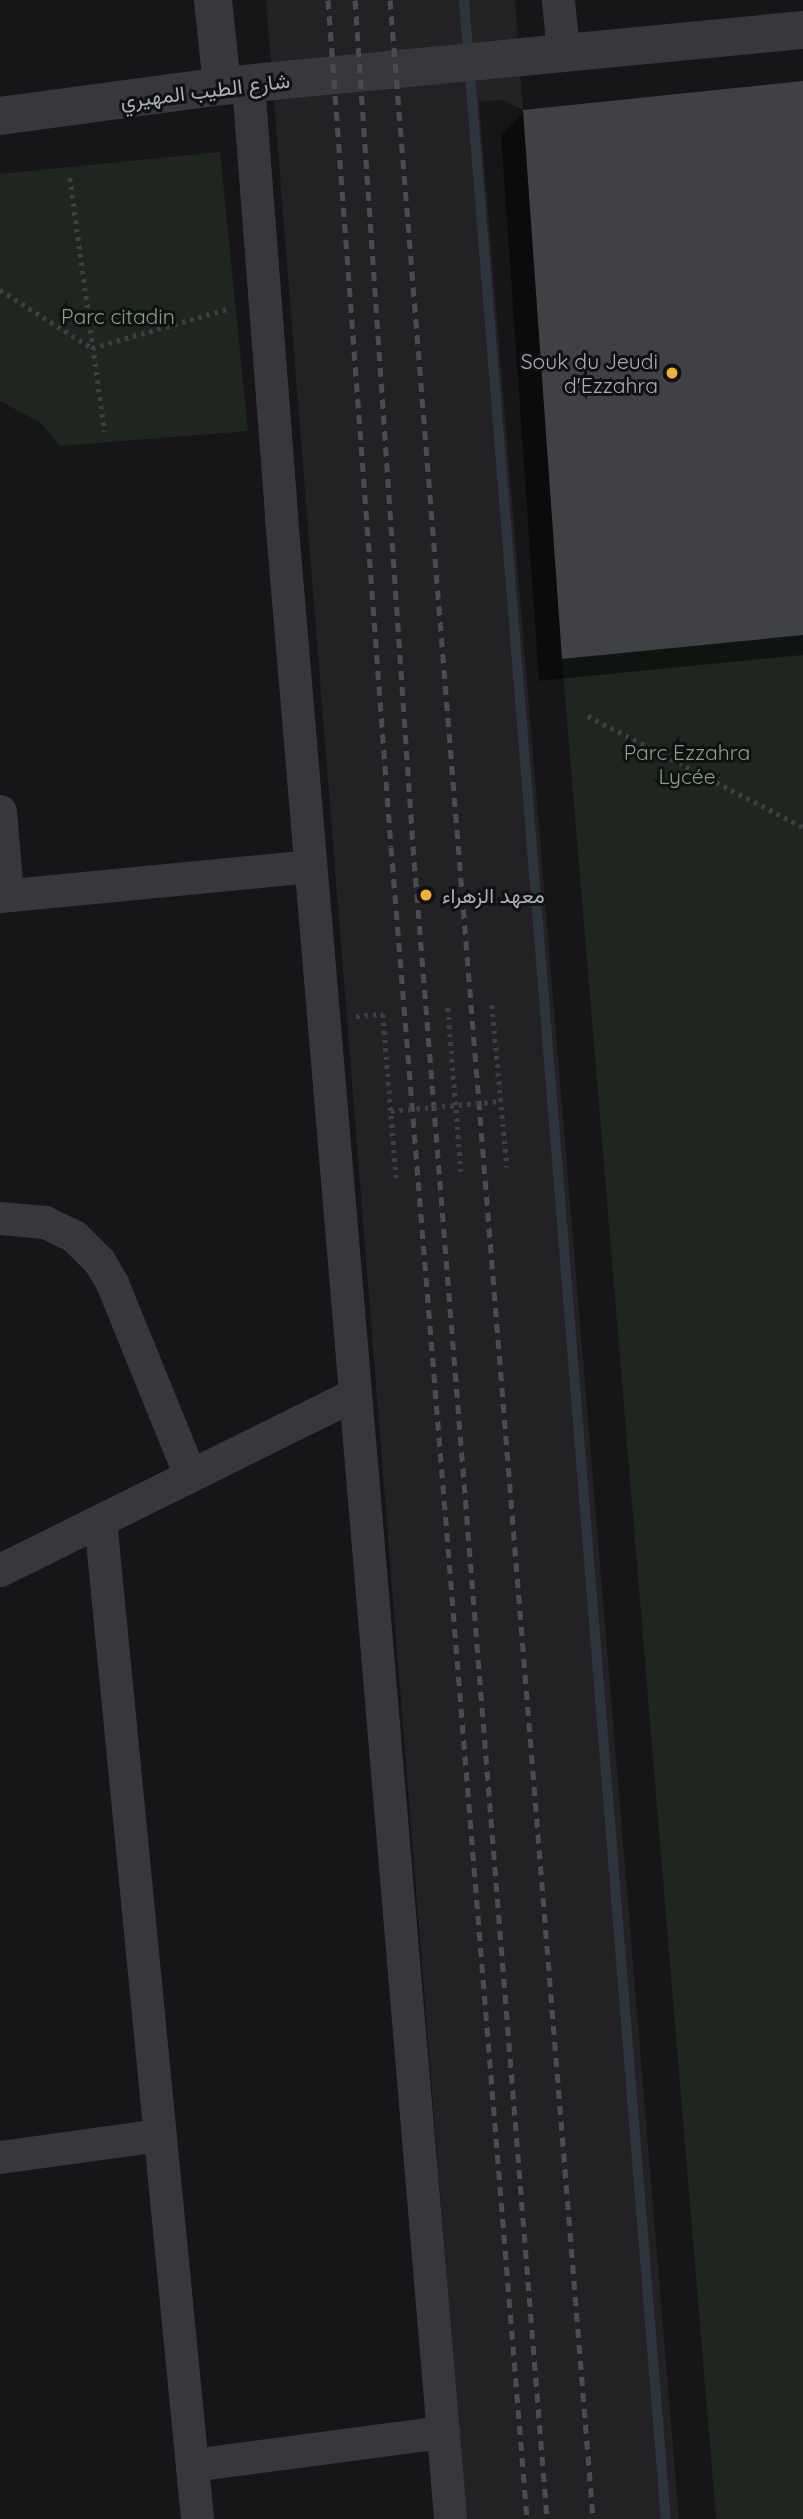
<!DOCTYPE html>
<html>
<head>
<meta charset="utf-8">
<style>
	body { margin:0 }
	#map { position:relative; width:803px; height:2519px; overflow:hidden; background:#161618; font-family:Quicksand,Vazirmatn,sans-serif }
	div>[style] { position:absolute }
	.built>* { inset:0; background:#222225 }
	.green>* { inset:0; background:#1e261f }
	.shadow>* { inset:0; background:#0007 }
	.stream>* { height:10px; margin:-5px; padding:0 5px; transform-origin:5px; border-radius:5px; background:#2c353c }
	.building>* { inset:0; background:#404145 }
	.path>* { height:4.5px; margin-top:-2.25px; transform-origin:0; background:repeating-linear-gradient(90deg,#3d3f44 0 3.5px,transparent 0 8.5px) }
	.minor>* { height:33px; margin:-16.5px; padding:0 16.5px; transform-origin:16.5px; border-radius:16.5px; background:#37383d }
	.tertiary>* { height:38px; margin:-19px; padding:0 19px; transform-origin:19px; border-radius:19px; background:#37383d }
	.rail>* { height:5px; margin-top:-2.5px; transform-origin:0; background:repeating-linear-gradient(90deg,#4a4c52 0 9px,transparent 0 16px) }
	.path-bridge>* { height:4.5px; margin-top:-2.25px; transform-origin:0; background:repeating-linear-gradient(90deg,#3d3f44 0 3.5px,transparent 0 8.5px) }
	.dots>* { width:19px; height:19px; translate:-50% -50%; box-sizing:border-box; border:4px solid #111113; border-radius:50% }
	span { translate:-50% -50%; white-space:nowrap; text-align:center; line-height:1.15; -webkit-text-stroke:6px #111113; paint-order:stroke }
	.street-label { font-size:21px; color:#a8adb8 }
	.park-label { font-size:21px; color:#7fa381 }
	.poi-label { font-size:21px; color:#a8adb8 }
	.right { translate:-100% -50%; text-align:right }
	.left { translate:0 -50%; text-align:left }
</style>
</head>
<body>
<div id="map">
	<div class="built">
		<i style="clip-path:polygon(266px 0,515px 0,523px 110px,502px 100px,479px 102px,679px 2519px,466px 2519px)"></i>
	</div>
	<div class="green">
		<i style="clip-path:polygon(220px 152px,248px 431px,60px 446px,41px 423px,0 401px,0 174px)"></i>
		<i style="clip-path:polygon(803px 635px,803px 2519px,716px 2519px,562px 659px)"></i>
	</div>
	<div class="shadow">
		<i style="clip-path:polygon(803px 83px,803px 655px,539px 681px,501px 135px,524px 112px)"></i>
	</div>
	<div class="stream">
		<i style="left:464px;top:0;width:2527px;rotate:85.42deg"></i>
	</div>
	<div class="building">
		<i style="clip-path:polygon(803px 81px,803px 635px,562px 659px,523px 110px)"></i>
	</div>
	<div class="path">
		<i style="left:70px;top:178px;width:256px;rotate:82.2deg"></i>
		<i style="left:0;top:290px;width:109px;rotate:32.2deg"></i>
		<i style="left:92px;top:348px;width:141px;rotate:-16.1deg"></i>
		<i style="left:588px;top:716px;width:242px;rotate:27.3deg"></i>
		<i style="left:492px;top:1005px;width:163px;rotate:84.7deg"></i>
		<i style="left:448px;top:1008px;width:164px;rotate:85.4deg"></i>
		<i style="left:356px;top:1016px;width:27px;rotate:-4deg"></i>
		<i style="left:383px;top:1014px;width:164px;rotate:85.4deg"></i>
	</div>
	<div class="minor">
		<i style="left:558px;top:0;width:52px;rotate:84.5deg"></i>
		<i style="left:248px;top:84px;width:434px;rotate:85.6deg"></i>
		<i style="left:281px;top:517px;width:2009px;rotate:85.17deg"></i>
		<i style="left:0;top:811px;width:84px;rotate:85.2deg"></i>
		<i style="left:0;top:896px;width:311px;rotate:-5.5deg"></i>
		<i style="left:0;top:1218px;width:45px;rotate:5.1deg"></i>
		<i style="left:45px;top:1222px;width:32px;rotate:26deg"></i>
		<i style="left:74px;top:1236px;width:35px;rotate:45deg"></i>
		<i style="left:99px;top:1261px;width:26px;rotate:59deg"></i>
		<i style="left:112px;top:1283px;width:207px;rotate:67.9deg"></i>
		<i style="left:100px;top:1520px;width:1004px;rotate:84.45deg"></i>
		<i style="left:0;top:1570px;width:396px;rotate:-26.4deg"></i>
		<i style="left:0;top:2157px;width:161px;rotate:-7.9deg"></i>
		<i style="left:192px;top:2465px;width:253px;rotate:-7.5deg"></i>
	</div>
	<div class="tertiary">
		<i style="left:213px;top:0;width:86px;rotate:84deg"></i>
		<i style="left:0;top:116px;width:224px;rotate:-7.7deg"></i>
		<i style="left:222px;top:86px;width:584px;rotate:-5.51deg"></i>
	</div>
	<div class="rail">
		<i style="left:328px;top:0;width:849px;rotate:85.75deg"></i>
		<i style="left:391px;top:847px;width:1678px;rotate:85.35deg"></i>
		<i style="left:355px;top:0;width:848px;rotate:86.08deg"></i>
		<i style="left:413px;top:846px;width:1678px;rotate:85.42deg"></i>
		<i style="left:390px;top:0;width:2527px;rotate:85.39deg"></i>
	</div>
	<div class="path-bridge">
		<i style="left:391px;top:1111px;width:110px;rotate:-5.2deg"></i>
	</div>
	<div class="dots">
		<i style="left:672px;top:373px;background:#f2b134"></i>
		<i style="left:426px;top:895px;background:#f2b134"></i>
	</div>
	<div class="street-label">
		<span style="left:205px;top:90px;rotate:-7deg">شارع الطيب المهيري</span>
	</div>
	<div class="park-label">
		<span style="left:118px;top:316px">Parc citadin</span>
		<span style="left:687px;top:764px">Parc Ezzahra<br>Lycée</span>
	</div>
	<div class="poi-label">
		<span class="right" style="left:658px;top:373px">Souk du Jeudi<br>d'Ezzahra</span>
		<span class="left" style="left:442px;top:895px">معهد الزهراء</span>
	</div>
</div>
</body>
</html>
